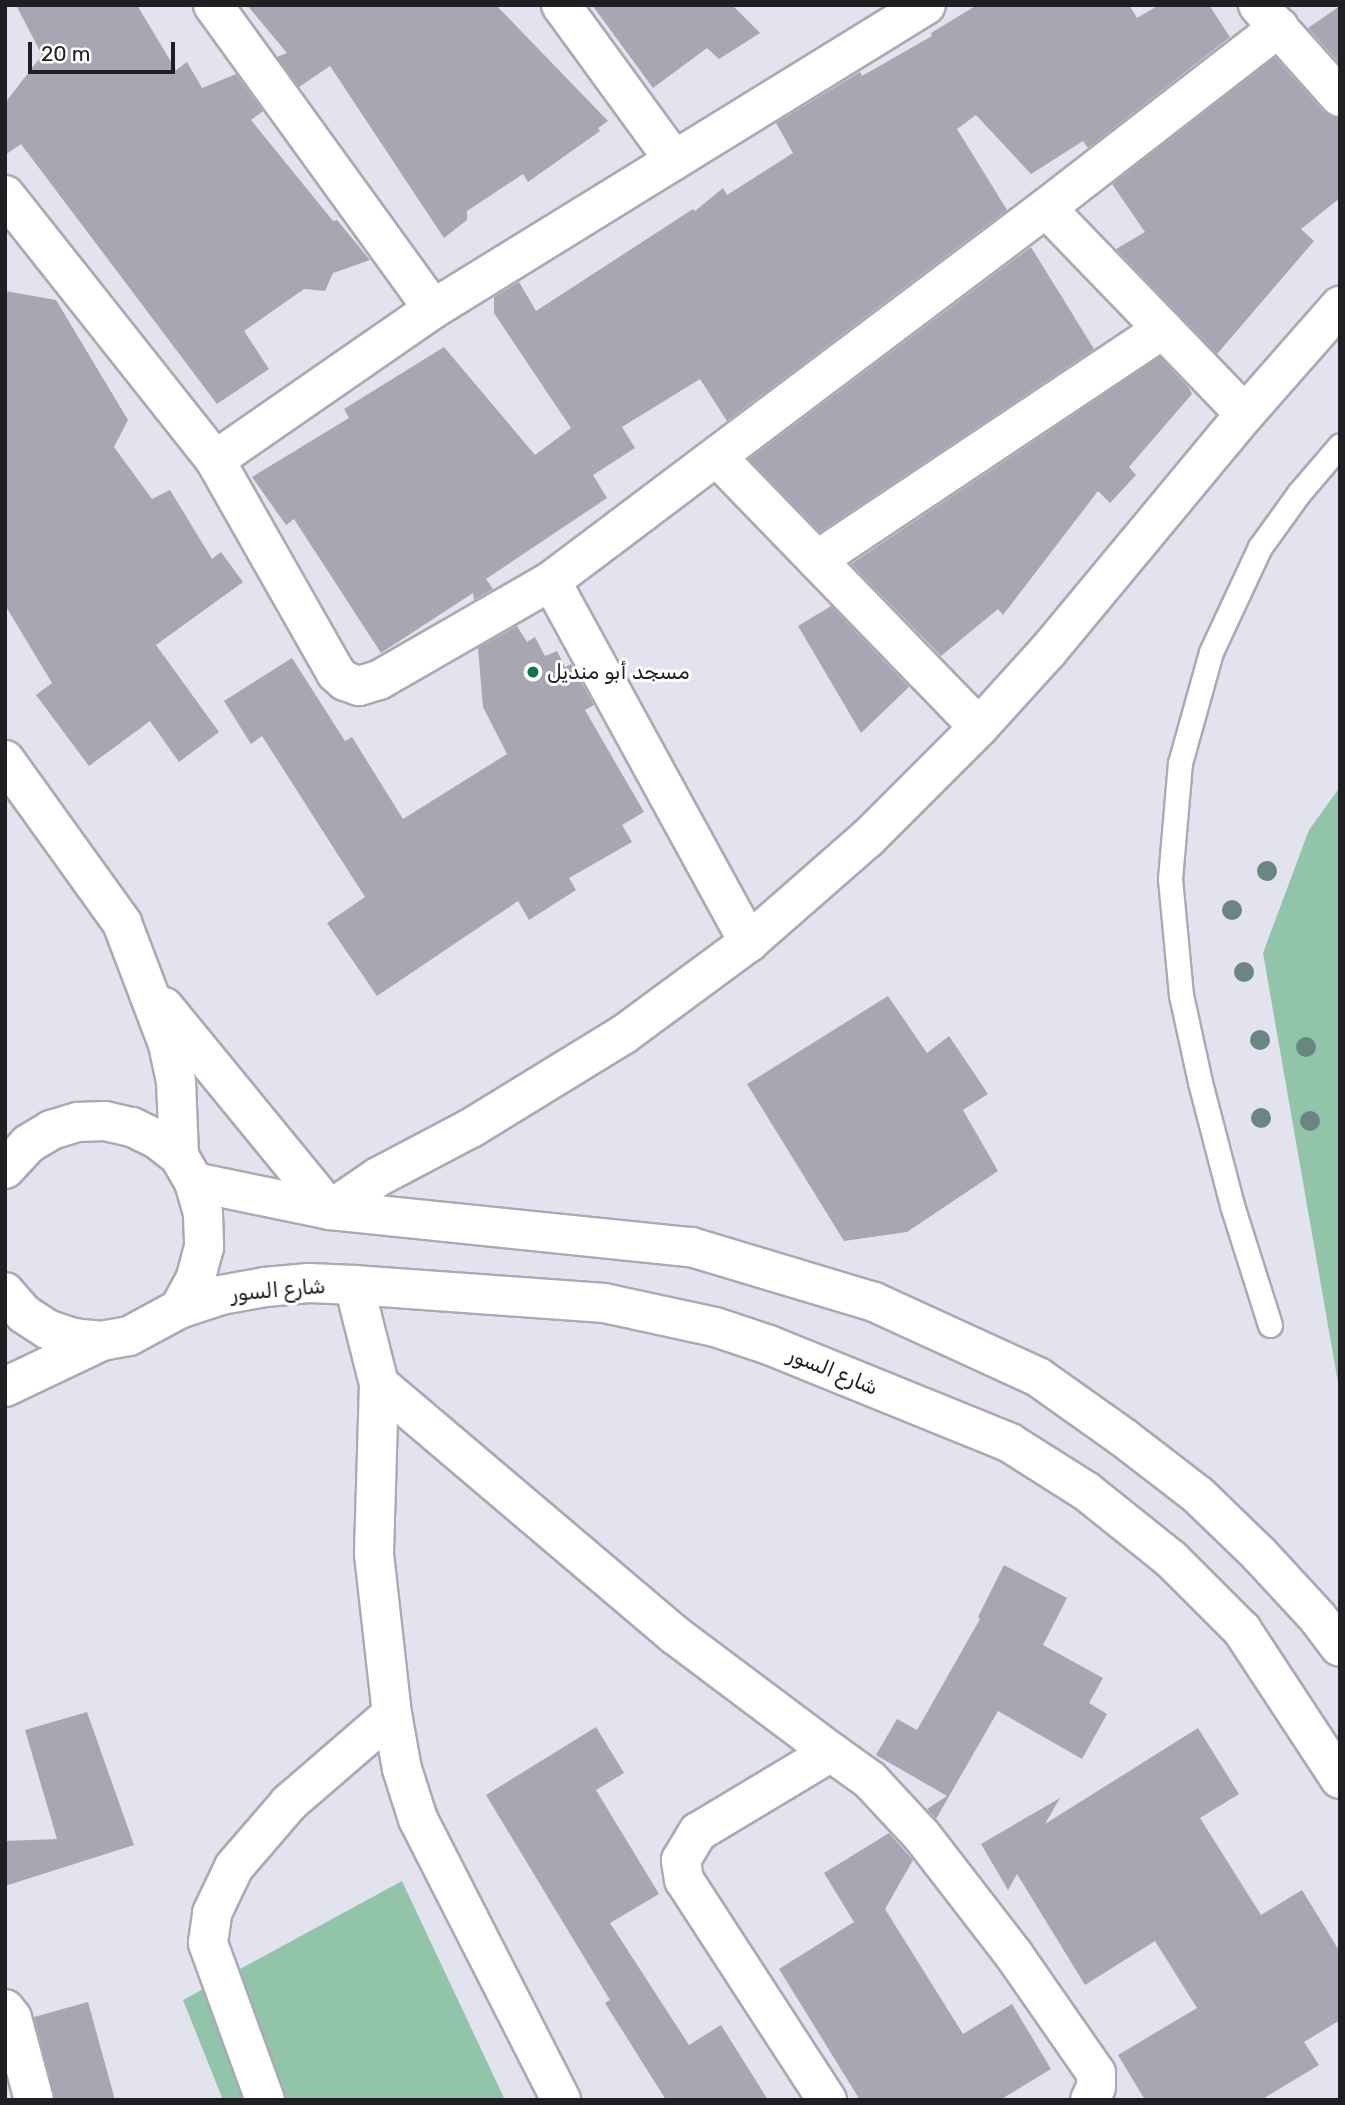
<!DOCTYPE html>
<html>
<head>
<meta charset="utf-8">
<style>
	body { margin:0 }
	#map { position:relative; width:1345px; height:2105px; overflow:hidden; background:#e3e2ef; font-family:Rubik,"Noto Naskh Arabic",sans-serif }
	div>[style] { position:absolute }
	.green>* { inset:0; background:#92c4a9 }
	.building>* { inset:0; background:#a7a7b3 }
	.roads { filter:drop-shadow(2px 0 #aaaab6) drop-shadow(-2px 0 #aaaab6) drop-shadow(0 2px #aaaab6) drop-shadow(0 -2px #aaaab6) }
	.lane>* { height:23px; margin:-11.5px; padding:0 11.5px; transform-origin:11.5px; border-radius:11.5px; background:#fff }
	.street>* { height:38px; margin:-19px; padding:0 19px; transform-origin:19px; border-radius:19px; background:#fff }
	.secondary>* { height:38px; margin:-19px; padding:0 19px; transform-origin:19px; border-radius:19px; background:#fff }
	.trees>* { width:20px; height:20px; margin:-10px; border-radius:50%; background:#698680 }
	.dots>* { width:19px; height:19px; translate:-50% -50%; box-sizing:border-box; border:4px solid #fff; border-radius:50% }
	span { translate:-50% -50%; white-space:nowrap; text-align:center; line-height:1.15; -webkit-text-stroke:6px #fff; paint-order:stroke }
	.poi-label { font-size:21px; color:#1e1e23 }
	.left { translate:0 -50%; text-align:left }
	.street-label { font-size:21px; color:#1e1e23 }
	.frame { position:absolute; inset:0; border:7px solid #1e1e23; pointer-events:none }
	.scale { position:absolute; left:28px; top:42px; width:147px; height:32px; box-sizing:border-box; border:4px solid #1e1e23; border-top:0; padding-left:9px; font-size:21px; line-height:24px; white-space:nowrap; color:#1e1e23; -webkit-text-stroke:5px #fff; paint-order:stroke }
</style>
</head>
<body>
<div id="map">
	<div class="green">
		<i style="clip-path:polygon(1340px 787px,1340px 1394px,1263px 953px,1309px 830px)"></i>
		<i style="clip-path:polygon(402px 1881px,505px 2100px,223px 2100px,183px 2000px)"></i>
	</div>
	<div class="building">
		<i style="clip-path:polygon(16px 5px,137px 5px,176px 70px,187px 62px,202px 88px,236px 74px,263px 111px,251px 120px,333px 221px,337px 220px,370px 260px,333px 273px,325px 291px,304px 289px,244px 331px,269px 369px,217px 404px,21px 144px,5px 155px,5px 103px,42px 55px)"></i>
		<i style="clip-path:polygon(247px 5px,496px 5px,608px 121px,598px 128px,600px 131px,528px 182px,523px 174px,467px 211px,467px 220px,444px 238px,330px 66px,299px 87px,277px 57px,287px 53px)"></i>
		<i style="clip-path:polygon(592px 5px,732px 5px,760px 33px,719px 59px,707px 48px,653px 88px)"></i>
		<i style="clip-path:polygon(977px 5px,1129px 5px,1137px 18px,1159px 5px,1209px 5px,1230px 37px,1088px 148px,1083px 141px,1031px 174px,976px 115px,957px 129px,1007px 210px,727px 421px,700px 379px,622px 427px,635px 448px,593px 475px,607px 498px,486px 579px,493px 589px,474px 600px,473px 593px,381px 653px,294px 519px,286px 525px,252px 477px,349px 418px,344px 409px,444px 347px,535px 455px,571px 428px,494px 313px,494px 297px,519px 282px,536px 311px,693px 209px,695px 211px,723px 188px,727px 195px,793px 153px,776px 123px,860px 72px,862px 76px,932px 36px,931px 33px)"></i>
		<i style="clip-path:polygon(1340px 6px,1340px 64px,1308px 28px)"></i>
		<i style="clip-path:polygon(1275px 57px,1324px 112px,1340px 118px,1340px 198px,1301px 229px,1314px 241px,1217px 354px,1116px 249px,1145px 232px,1112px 184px)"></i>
		<i style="clip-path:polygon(1031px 247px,1094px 349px,820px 532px,749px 459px)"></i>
		<i style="clip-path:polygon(5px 291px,56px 300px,128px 420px,114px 447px,152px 499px,170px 490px,212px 559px,221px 552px,243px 582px,156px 645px,219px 732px,179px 762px,150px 721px,89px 766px,36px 695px,52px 683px,5px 605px)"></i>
		<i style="clip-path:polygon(1160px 357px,1189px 388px,1192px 394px,1129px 467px,1136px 475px,1110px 503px,1098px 491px,1003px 615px,998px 609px,941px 656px,851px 564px)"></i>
		<i style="clip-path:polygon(831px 606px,909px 687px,861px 733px,798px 626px)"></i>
		<i style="clip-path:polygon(517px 626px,527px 642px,535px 637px,545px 656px,557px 651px,565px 667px,571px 664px,594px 705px,585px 710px,644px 812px,622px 825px,632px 842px,569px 878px,576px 890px,529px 920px,518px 901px,377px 996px,327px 923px,365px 897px,262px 736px,251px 744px,224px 701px,292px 658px,345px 741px,352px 737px,403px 819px,507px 754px,483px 707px,478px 648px)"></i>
		<i style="clip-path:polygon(888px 996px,927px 1053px,949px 1036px,988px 1094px,963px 1110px,998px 1171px,907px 1232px,844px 1241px,747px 1084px)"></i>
		<i style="clip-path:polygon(1004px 1565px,1067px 1598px,1043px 1645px,1103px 1678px,1089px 1703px,1107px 1714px,1082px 1759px,998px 1711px,936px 1819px,927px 1809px,947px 1796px,876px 1755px,897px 1719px,917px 1730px,980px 1619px,978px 1617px)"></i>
		<i style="clip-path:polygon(87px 1712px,134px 1845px,5px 1886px,5px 1841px,57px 1839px,25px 1730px)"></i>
		<i style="clip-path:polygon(596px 1727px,624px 1773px,596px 1790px,659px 1894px,610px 1923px,689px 2045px,721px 2025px,768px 2100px,666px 2100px,605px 2003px,610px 2000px,486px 1795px)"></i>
		<i style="clip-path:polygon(1198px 1728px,1239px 1794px,1200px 1818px,1261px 1915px,1302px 1890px,1340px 1952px,1340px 2020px,1304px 2042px,1319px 2065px,1261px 2100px,1145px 2100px,1118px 2055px,1197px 2008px,1155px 1941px,1085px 1985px,1017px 1874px,1008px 1890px,981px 1844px,1060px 1798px,1045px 1824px)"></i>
		<i style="clip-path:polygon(889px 1833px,913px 1860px,885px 1909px,963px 2034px,1012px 2004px,1051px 2069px,1000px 2100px,860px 2100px,779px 1969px,854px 1922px,824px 1873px)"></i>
		<i style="clip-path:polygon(88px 2002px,115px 2100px,55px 2100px,34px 2017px)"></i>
	</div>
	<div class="roads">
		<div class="lane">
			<i style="left:1270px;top:1325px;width:126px;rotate:-107.6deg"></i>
			<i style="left:1232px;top:1205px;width:127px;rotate:-104.6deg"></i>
			<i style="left:1200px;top:1082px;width:89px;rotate:-102.3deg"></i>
			<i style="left:1181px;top:995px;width:117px;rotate:-95.4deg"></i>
			<i style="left:1170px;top:879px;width:116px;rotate:-85.1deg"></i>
			<i style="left:1180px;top:763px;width:115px;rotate:-74.4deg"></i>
			<i style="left:1211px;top:652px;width:116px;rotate:-65deg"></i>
			<i style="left:1260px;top:547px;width:67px;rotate:-54.2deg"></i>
			<i style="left:1299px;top:493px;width:63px;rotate:-49.5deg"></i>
		</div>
		<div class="street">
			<i style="left:213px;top:5px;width:375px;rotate:54.1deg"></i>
			<i style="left:561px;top:5px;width:192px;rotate:53.9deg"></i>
			<i style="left:1258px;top:5px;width:123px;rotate:48.3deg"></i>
			<i style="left:5px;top:195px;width:338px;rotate:51.6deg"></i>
			<i style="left:215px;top:460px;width:245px;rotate:60.4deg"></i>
			<i style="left:336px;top:673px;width:12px;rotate:42deg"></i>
			<i style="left:345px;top:681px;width:15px;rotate:20deg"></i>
			<i style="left:359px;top:686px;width:21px;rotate:-17deg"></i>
			<i style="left:379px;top:680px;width:198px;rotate:-29.9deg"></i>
			<i style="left:551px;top:581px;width:620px;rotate:-37deg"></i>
			<i style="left:1046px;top:208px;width:295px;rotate:-37.8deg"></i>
			<i style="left:1046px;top:208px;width:286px;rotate:46deg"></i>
			<i style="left:717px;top:457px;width:376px;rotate:45.9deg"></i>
			<i style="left:215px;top:460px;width:265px;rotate:-34.7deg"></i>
			<i style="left:433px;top:309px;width:579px;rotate:-31.66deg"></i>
			<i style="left:817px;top:560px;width:416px;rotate:-33.7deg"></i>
			<i style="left:551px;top:581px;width:412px;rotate:61.3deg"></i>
			<i style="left:330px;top:1210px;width:58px;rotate:-34.5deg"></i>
			<i style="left:378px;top:1177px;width:105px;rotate:-27.8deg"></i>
			<i style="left:471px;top:1128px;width:178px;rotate:-31.5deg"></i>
			<i style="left:623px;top:1035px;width:157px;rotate:-36.4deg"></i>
			<i style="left:749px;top:942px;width:158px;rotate:-41.2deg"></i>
			<i style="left:868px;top:838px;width:157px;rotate:-45deg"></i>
			<i style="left:979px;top:727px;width:103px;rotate:-47.8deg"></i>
			<i style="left:1048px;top:651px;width:308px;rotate:-50.3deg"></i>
			<i style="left:1245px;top:414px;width:144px;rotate:-48.7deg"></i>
			<i style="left:354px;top:1285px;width:102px;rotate:75.8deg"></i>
			<i style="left:379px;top:1384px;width:388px;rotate:40.3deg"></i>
			<i style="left:675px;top:1635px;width:195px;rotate:36.9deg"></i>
			<i style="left:379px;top:1384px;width:170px;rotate:91.7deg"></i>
			<i style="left:374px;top:1554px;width:161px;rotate:83.6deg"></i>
			<i style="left:392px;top:1714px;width:56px;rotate:79.7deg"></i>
			<i style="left:402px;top:1769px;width:52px;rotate:72.3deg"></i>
			<i style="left:418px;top:1819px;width:315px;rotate:63deg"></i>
			<i style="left:5px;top:2009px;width:11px;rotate:52deg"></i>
			<i style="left:12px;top:2018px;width:85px;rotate:75deg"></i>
			<i style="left:265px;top:2100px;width:167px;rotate:-110deg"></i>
			<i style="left:208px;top:1943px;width:30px;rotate:-82deg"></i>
			<i style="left:212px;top:1913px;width:51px;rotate:-64.4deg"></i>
			<i style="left:234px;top:1867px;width:84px;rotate:-49.3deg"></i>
			<i style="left:289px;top:1803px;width:136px;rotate:-40.8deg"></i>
			<i style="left:827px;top:2100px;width:262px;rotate:-123deg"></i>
			<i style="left:684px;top:1880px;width:20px;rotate:-99deg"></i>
			<i style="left:681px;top:1860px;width:33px;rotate:-59deg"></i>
			<i style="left:698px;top:1832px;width:155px;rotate:-31deg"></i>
			<i style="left:831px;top:1752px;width:48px;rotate:35.7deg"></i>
			<i style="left:870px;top:1780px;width:76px;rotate:47.1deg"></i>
			<i style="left:922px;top:1836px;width:150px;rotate:52.3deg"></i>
			<i style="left:1014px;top:1955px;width:144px;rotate:55.2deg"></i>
			<i style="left:1096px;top:2073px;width:14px;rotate:90deg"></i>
			<i style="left:1096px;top:2087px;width:14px;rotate:115deg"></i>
		</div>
		<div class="secondary">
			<i style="left:5px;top:760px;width:201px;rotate:54.3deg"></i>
			<i style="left:122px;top:923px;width:129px;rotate:69.2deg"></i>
			<i style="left:168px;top:1044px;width:38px;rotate:78deg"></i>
			<i style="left:176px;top:1081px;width:75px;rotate:87.7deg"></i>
			<i style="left:164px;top:1007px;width:262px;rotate:50.7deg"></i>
			<i style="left:5px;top:1169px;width:34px;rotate:-47deg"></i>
			<i style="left:28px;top:1144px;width:27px;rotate:-31deg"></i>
			<i style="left:51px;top:1130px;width:28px;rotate:-17deg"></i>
			<i style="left:78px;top:1122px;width:27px;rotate:-2deg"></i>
			<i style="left:105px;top:1121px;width:28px;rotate:13deg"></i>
			<i style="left:132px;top:1127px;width:28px;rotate:26deg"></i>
			<i style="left:157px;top:1139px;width:28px;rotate:38deg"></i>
			<i style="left:179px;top:1156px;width:30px;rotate:60deg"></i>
			<i style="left:194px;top:1182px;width:33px;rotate:74deg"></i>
			<i style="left:203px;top:1214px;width:33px;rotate:88deg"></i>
			<i style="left:204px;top:1247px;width:34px;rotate:105deg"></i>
			<i style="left:195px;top:1280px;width:33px;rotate:119deg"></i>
			<i style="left:179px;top:1309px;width:57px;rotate:151.6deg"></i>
			<i style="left:129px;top:1336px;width:27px;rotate:170deg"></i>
			<i style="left:102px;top:1341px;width:28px;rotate:-174deg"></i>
			<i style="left:74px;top:1338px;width:28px;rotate:-162deg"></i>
			<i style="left:47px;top:1329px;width:27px;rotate:-147deg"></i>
			<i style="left:24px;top:1314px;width:29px;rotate:-131deg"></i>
			<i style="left:194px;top:1182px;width:139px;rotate:11.6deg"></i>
			<i style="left:330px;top:1210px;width:363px;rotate:5.9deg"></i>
			<i style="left:691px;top:1247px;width:191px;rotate:16.7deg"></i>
			<i style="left:874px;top:1302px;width:180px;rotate:24.6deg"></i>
			<i style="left:1038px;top:1377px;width:105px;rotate:35.3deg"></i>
			<i style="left:1124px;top:1438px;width:93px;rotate:37.6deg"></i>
			<i style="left:1198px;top:1495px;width:85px;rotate:44deg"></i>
			<i style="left:1259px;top:1554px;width:87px;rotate:47.3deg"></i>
			<i style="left:1318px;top:1618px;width:36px;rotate:53deg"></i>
			<i style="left:179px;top:1309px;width:44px;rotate:-18.4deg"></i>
			<i style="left:221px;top:1295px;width:45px;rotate:-10.3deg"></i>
			<i style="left:265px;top:1287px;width:44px;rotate:-5.2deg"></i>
			<i style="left:309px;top:1283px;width:45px;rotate:2.5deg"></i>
			<i style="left:354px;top:1285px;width:251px;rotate:4.1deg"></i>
			<i style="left:604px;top:1303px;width:114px;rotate:12.2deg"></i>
			<i style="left:715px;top:1327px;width:57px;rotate:18.4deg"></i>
			<i style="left:769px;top:1345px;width:260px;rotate:22.1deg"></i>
			<i style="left:1010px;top:1443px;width:90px;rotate:32.3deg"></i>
			<i style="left:1086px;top:1491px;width:110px;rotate:38.7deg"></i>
			<i style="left:1172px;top:1560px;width:99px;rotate:45deg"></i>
			<i style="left:1242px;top:1630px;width:178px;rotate:56.7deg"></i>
			<i style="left:5px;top:1387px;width:107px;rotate:-25.4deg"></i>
		</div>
	</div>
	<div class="trees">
		<i style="left:1267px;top:871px"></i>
		<i style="left:1232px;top:910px"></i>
		<i style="left:1244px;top:972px"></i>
		<i style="left:1260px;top:1040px"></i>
		<i style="left:1306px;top:1047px"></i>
		<i style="left:1261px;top:1118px"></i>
		<i style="left:1310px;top:1121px"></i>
	</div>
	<div class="dots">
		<i style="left:533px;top:672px;background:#0b764f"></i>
	</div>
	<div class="poi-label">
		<span class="left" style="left:547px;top:672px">مسجد أبو منديل</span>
	</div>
	<div class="street-label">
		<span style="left:278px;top:1290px;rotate:-5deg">شارع السور</span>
		<span style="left:833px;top:1371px;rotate:22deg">شارع السور</span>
	</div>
	<div class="frame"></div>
	<div class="scale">20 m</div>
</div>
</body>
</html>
